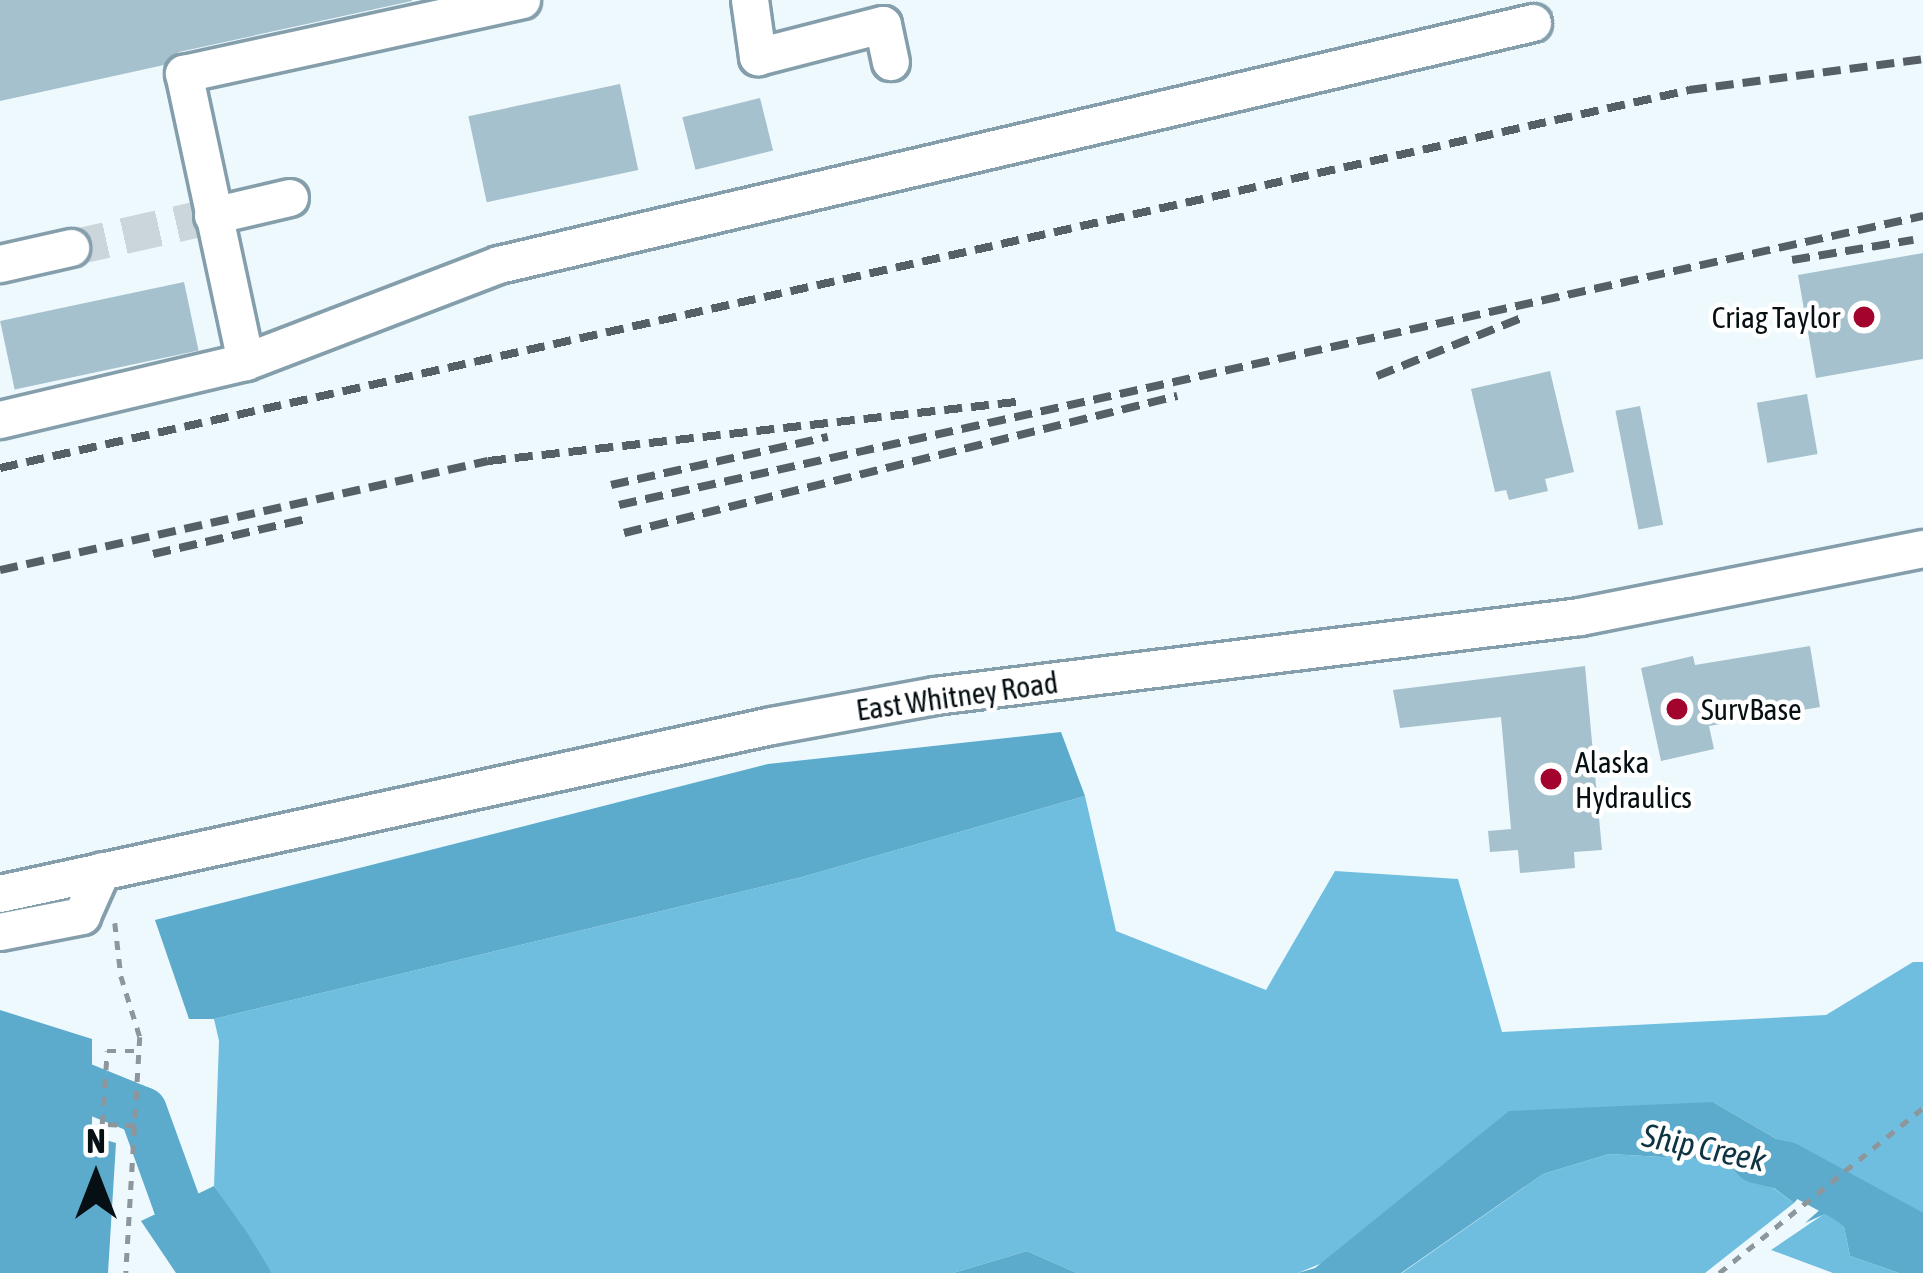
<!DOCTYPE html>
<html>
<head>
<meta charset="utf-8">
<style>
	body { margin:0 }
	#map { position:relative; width:1923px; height:1273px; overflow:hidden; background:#eef9fe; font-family:"Asap Condensed",sans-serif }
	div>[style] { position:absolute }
	.forest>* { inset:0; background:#6fbedf }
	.water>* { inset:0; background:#5cabcc }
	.river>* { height:48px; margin:-24px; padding:0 24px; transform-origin:24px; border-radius:24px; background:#5cabcc }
	.building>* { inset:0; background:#a5c1cd; transform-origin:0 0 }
	.minor-tunnel>* { height:36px; margin-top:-18px; transform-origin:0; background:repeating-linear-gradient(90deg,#cbd6db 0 36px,transparent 0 54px) }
	.path>* { height:4.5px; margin-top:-2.25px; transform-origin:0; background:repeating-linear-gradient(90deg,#8c969b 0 9px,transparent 0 18px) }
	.roads { filter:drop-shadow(3px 0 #849fab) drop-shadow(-3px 0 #849fab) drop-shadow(0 3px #849fab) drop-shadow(0 -3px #849fab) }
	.minor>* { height:36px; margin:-18px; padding:0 18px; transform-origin:18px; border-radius:18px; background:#fff }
	.rail>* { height:8px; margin-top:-4px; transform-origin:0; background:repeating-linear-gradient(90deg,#565f64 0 18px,transparent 0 27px) }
	.dots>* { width:33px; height:33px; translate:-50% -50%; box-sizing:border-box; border:6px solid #fff; border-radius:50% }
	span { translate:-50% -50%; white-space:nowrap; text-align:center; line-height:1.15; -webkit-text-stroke:9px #fff; paint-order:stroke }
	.poi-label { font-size:30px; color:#060f13 }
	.right { translate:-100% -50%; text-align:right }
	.left { translate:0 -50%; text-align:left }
	.street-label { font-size:30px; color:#060f13 }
	.water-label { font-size:33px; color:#0e3342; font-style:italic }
	.north { position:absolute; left:36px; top:1117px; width:120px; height:120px; -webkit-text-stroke:9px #fff; paint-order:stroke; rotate:0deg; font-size:33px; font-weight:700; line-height:48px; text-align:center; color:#060f13 }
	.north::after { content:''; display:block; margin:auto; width:42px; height:54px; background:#060f13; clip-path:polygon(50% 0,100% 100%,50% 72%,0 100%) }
</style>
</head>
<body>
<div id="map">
	<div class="forest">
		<i style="clip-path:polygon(1085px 796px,1116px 931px,1266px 990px,1335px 871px,1458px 879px,1502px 1032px,1826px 1015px,1913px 962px,1923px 962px,1923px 1224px,1713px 1102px,1298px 1273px,1077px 1273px,1027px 1251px,953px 1273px,272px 1273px,214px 1186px,219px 1041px,214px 1019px,802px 877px)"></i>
		<i style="clip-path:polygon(1609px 1154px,1715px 1160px,1753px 1173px,1794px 1203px,1705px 1273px,1402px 1273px,1543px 1174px)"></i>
		<i style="clip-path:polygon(1827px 1212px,1844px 1227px,1850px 1256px,1899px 1273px,1833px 1273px,1771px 1250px)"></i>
	</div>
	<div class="water">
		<i style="clip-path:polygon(1061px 732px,1085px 796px,802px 877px,214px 1019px,189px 1019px,155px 920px,768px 764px)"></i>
		<i style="clip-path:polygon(0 1010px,92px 1039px,92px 1136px,116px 1143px,108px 1273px,0 1273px)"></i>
		<i style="clip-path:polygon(1713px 1102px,1825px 1167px,1794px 1203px,1754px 1173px,1715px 1160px,1609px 1154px,1543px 1174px,1401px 1273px,1298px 1273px,1315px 1268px,1509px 1111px)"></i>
		<i style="clip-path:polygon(1851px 1182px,1923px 1224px,1923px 1273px,1899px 1273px,1850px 1256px,1844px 1227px,1827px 1213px,1805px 1223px)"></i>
		<i style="clip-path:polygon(214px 1186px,248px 1234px,272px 1273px,176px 1273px,141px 1221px)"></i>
		<i style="clip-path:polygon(1027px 1251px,1077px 1273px,953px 1273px)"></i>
	</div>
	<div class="river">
		<i style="left:0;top:1053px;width:154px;rotate:22.1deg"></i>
		<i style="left:143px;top:1111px;width:100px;rotate:70.1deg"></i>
		<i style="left:177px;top:1205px;width:83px;rotate:55.3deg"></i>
		<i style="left:1756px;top:1159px;width:32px;rotate:13deg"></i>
		<i style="left:1787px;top:1166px;width:155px;rotate:28.6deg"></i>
	</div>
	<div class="building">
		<i style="clip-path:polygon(0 0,412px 0,412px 1px,179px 52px,164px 65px,0 101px)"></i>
		<i style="left:620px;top:84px;width:88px;height:155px;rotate:78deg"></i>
		<i style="left:760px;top:98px;width:54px;height:80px;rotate:76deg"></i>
		<i style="clip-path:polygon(1923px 253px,1923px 359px,1816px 378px,1798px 275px)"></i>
		<i style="left:184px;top:282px;width:70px;height:188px;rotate:78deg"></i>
		<i style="clip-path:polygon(1550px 371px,1574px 472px,1545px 479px,1548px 491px,1509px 500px,1506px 490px,1495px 492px,1471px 389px)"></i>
		<i style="left:1807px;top:394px;width:61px;height:51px;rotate:80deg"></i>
		<i style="left:1640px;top:406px;width:121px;height:25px;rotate:79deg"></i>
		<i style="clip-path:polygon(1810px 646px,1820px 707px,1709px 726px,1714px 749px,1661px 761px,1641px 668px,1693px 656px,1695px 665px)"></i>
		<i style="clip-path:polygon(1585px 666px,1602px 850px,1574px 852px,1575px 868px,1520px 873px,1518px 850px,1490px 852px,1488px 831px,1511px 829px,1501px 717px,1400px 728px,1393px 690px)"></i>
	</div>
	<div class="minor-tunnel">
		<i style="left:71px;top:248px;width:146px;rotate:-12.7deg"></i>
	</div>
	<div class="path">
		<i style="left:115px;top:923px;width:53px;rotate:83.5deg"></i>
		<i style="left:121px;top:976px;width:64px;rotate:72.7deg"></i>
		<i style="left:140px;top:1037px;width:236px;rotate:93.4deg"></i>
		<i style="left:135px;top:1126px;width:33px;rotate:-177deg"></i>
		<i style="left:102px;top:1124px;width:73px;rotate:-86.1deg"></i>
		<i style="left:107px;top:1051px;width:31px"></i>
		<i style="left:1719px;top:1273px;width:262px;rotate:-39deg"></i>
	</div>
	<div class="roads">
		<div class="minor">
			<i style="left:750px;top:0;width:58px;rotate:82deg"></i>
			<i style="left:758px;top:57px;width:129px;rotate:-14.4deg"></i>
			<i style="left:883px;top:25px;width:38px;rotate:78deg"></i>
			<i style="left:213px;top:216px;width:79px;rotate:-13.2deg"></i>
			<i style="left:0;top:264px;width:73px;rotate:-12.7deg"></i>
			<i style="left:246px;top:362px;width:295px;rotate:-102.1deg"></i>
			<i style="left:184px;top:74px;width:346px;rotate:-12.3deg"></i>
			<i style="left:0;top:420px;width:253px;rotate:-13.3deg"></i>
			<i style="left:246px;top:362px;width:271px;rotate:-21deg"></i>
			<i style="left:499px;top:265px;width:1062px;rotate:-13.17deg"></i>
			<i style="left:0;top:894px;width:790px;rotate:-12.28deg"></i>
			<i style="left:772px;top:726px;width:166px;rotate:-10.4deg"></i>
			<i style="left:935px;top:696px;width:650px;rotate:-6.98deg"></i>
			<i style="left:1580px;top:617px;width:350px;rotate:-11.2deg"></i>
			<i style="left:0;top:932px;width:84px;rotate:-11deg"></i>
			<i style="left:82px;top:916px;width:49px;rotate:-66deg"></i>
		</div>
	</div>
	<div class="rail">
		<i style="left:1792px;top:260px;width:123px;rotate:-9.4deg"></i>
		<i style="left:1377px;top:376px;width:155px;rotate:-21.9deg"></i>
		<i style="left:0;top:468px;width:1731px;rotate:-12.61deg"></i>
		<i style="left:1689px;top:90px;width:236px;rotate:-7.5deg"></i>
		<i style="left:611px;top:485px;width:222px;rotate:-12.5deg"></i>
		<i style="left:619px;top:505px;width:1336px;rotate:-12.5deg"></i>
		<i style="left:624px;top:533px;width:570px;rotate:-13.91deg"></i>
		<i style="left:153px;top:554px;width:161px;rotate:-12.9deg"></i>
		<i style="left:0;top:570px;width:500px;rotate:-12.59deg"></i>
		<i style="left:488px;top:461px;width:531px;rotate:-6.38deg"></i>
	</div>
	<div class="dots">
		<i style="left:1864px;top:317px;background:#a3042e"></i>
		<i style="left:1677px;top:709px;background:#a3042e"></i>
		<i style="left:1551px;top:779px;background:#a3042e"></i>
	</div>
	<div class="poi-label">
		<span class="right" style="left:1840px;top:317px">Criag Taylor</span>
		<span class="left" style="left:1701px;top:709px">SurvBase</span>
		<span class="left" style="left:1575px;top:779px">Alaska<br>Hydraulics</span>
	</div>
	<div class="street-label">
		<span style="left:957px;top:696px;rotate:-8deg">East Whitney Road</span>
	</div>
	<div class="water-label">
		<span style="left:1704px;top:1148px;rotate:12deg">Ship Creek</span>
	</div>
	<div class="north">N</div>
</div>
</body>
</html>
